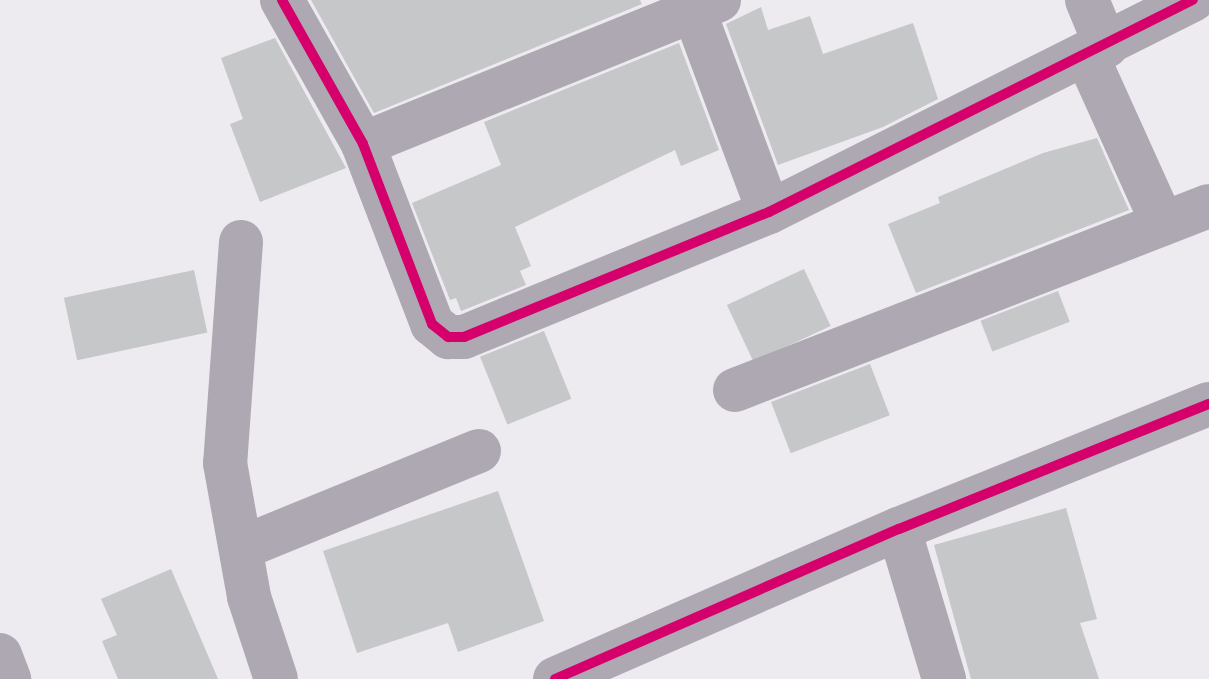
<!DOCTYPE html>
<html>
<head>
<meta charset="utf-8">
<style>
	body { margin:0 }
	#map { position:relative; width:1209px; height:679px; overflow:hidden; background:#edeaf0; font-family:"DejaVu Sans",sans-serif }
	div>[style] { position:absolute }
	.building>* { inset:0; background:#c5c7c9; transform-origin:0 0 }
	.street>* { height:44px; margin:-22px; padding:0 22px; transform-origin:22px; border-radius:22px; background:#ada8b2 }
	.cycleway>* { height:10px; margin:-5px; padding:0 5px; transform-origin:5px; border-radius:5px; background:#d6006c }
	span { translate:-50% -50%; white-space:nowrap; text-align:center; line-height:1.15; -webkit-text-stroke:6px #fff; paint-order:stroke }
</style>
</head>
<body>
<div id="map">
	<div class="building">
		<i style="clip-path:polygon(311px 0,640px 0,642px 4px,374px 113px)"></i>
		<i style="clip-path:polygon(761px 7px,768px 30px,810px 16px,823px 54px,913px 23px,938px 99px,883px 127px,778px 165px,726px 24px)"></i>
		<i style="clip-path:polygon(275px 38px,346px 168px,260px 202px,230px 124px,243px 119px,221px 58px)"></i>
		<i style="clip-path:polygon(679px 43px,719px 150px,681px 166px,675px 150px,515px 227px,531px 266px,520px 271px,526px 285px,461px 311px,456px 298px,450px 300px,412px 203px,501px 165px,484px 122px)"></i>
		<i style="clip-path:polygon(1097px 138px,1129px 210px,916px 293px,888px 224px,940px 203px,938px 197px,1043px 153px)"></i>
		<i style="left:804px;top:269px;width:63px;height:85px;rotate:65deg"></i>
		<i style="left:194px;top:270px;width:64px;height:133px;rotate:78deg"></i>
		<i style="left:1058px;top:291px;width:33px;height:83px;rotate:69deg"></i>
		<i style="left:544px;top:331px;width:73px;height:69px;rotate:68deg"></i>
		<i style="left:870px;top:364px;width:55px;height:106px;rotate:69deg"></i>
		<i style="clip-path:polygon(498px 491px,544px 621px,458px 652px,448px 623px,357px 653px,323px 551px)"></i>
		<i style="clip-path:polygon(1066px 508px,1097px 619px,1080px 623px,1099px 679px,971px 679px,934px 545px)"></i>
		<i style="clip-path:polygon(171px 569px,218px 679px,118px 679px,102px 641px,117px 635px,101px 599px)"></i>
	</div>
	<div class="street">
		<i style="left:282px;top:0;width:165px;rotate:60.6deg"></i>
		<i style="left:363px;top:144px;width:193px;rotate:69deg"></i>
		<i style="left:432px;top:324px;width:21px;rotate:39deg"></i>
		<i style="left:448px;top:337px;width:16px"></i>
		<i style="left:464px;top:337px;width:330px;rotate:-22.3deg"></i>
		<i style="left:769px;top:212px;width:474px;rotate:-26.6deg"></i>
		<i style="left:690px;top:0;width:226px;rotate:69.6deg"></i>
		<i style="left:1087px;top:0;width:50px;rotate:67.6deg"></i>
		<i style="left:1087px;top:56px;width:184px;rotate:65.7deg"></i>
		<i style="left:363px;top:144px;width:384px;rotate:-22deg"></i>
		<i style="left:241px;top:242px;width:222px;rotate:94.1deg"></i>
		<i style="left:225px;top:463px;width:136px;rotate:79.8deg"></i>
		<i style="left:249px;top:597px;width:86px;rotate:71.8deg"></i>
		<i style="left:735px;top:390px;width:508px;rotate:-21.22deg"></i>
		<i style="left:899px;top:529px;width:157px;rotate:73.3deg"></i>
		<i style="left:241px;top:548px;width:257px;rotate:-22.2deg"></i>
		<i style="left:0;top:655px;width:26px;rotate:69deg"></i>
		<i style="left:555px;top:679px;width:375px;rotate:-23.6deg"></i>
		<i style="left:899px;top:529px;width:334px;rotate:-22deg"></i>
	</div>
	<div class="cycleway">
		<i style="left:282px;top:0;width:165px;rotate:60.6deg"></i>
		<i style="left:363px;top:144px;width:193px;rotate:69deg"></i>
		<i style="left:432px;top:324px;width:21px;rotate:39deg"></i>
		<i style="left:448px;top:337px;width:16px"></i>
		<i style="left:464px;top:337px;width:330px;rotate:-22.3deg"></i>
		<i style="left:769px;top:212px;width:474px;rotate:-26.6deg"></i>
		<i style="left:555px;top:679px;width:375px;rotate:-23.6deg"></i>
		<i style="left:899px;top:529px;width:334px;rotate:-22deg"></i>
	</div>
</div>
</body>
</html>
